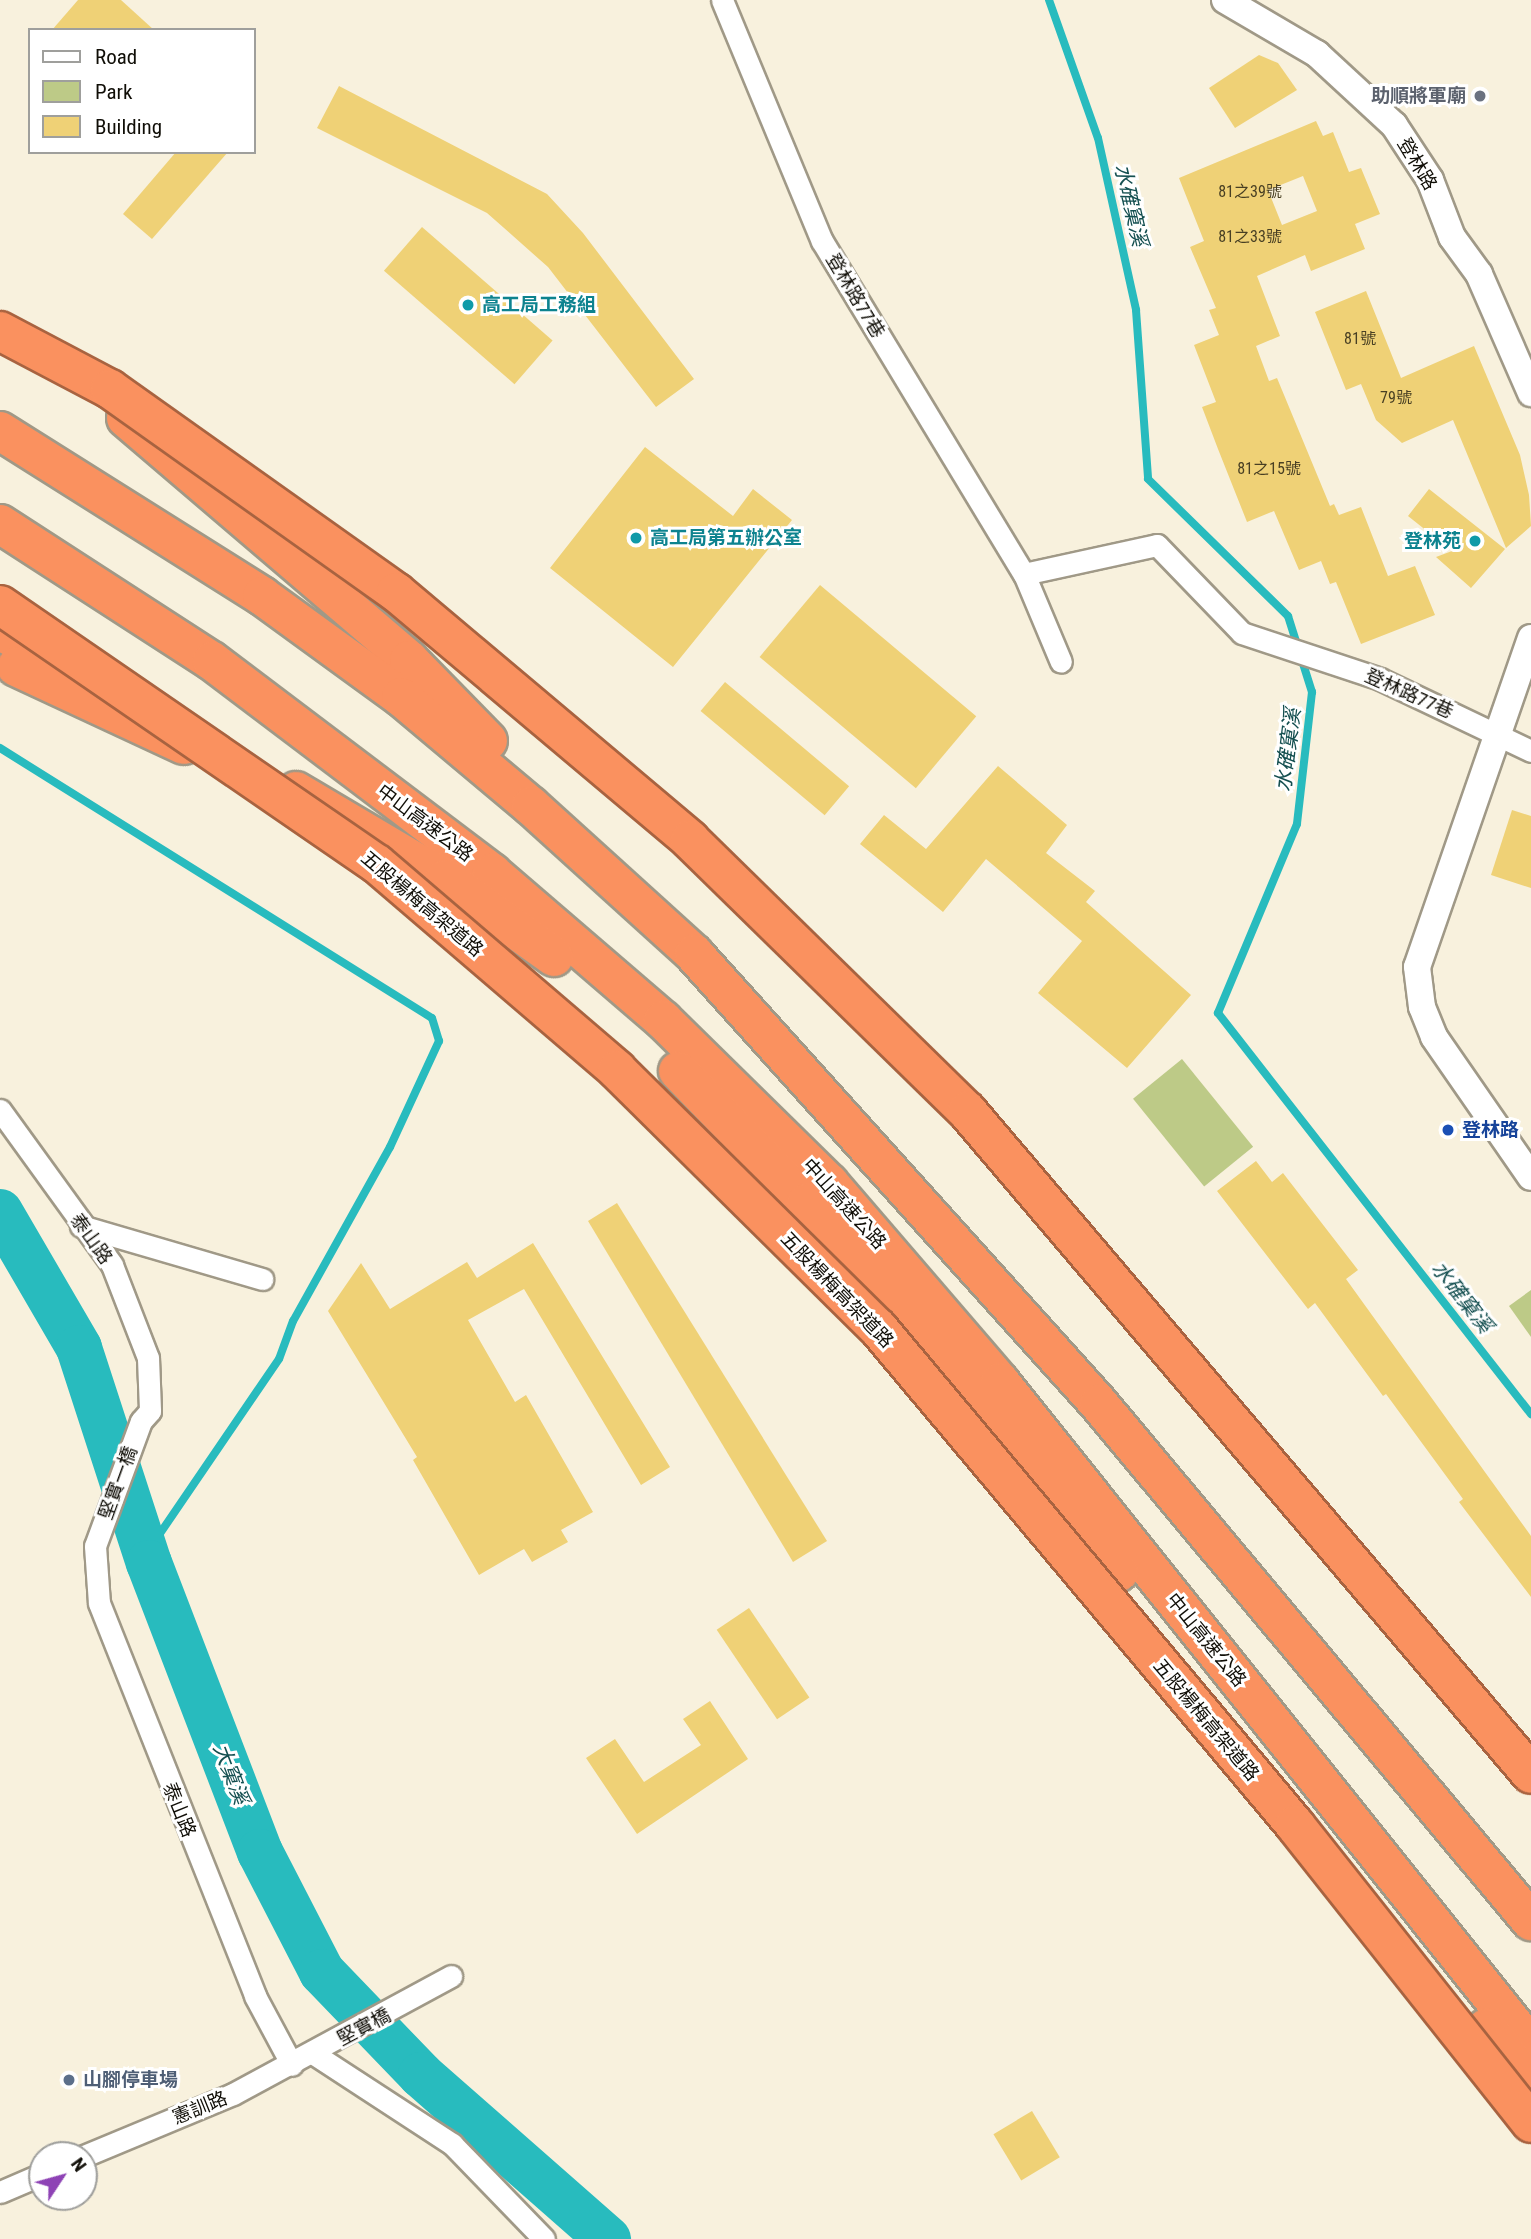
<!DOCTYPE html>
<html>
<head>
<meta charset="utf-8">
<style>
	body { margin:0 }
	#map { position:relative; width:1531px; height:2239px; overflow:hidden; background:#f8f1dd; font-family:"Roboto Condensed","Noto Sans TC",sans-serif }
	div>[style] { position:absolute }
	.green>* { inset:0; background:#bdca87; transform-origin:0 0 }
	.stream>* { height:8px; margin:-4px; padding:0 4px; transform-origin:4px; border-radius:4px; background:#28bbbe }
	.river>* { height:46px; margin:-23px; padding:0 23px; transform-origin:23px; border-radius:23px; background:#28bbbe }
	.building>* { inset:0; background:#efd176; transform-origin:0 0 }
	.roads { filter:drop-shadow(2px 0 #a09987) drop-shadow(-2px 0 #a09987) drop-shadow(0 2px #a09987) drop-shadow(0 -2px #a09987) }
	.minor>* { height:21px; margin:-10.5px; padding:0 10.5px; transform-origin:10.5px; border-radius:10.5px; background:#fff }
	.tertiary>* { height:26px; margin:-13px; padding:0 13px; transform-origin:13px; border-radius:13px; background:#fff }
	.motorway>* { height:38px; margin:-19px; padding:0 19px; transform-origin:19px; border-radius:19px; background:#fa915f }
	.bridges { filter:drop-shadow(2px 0 #a86340) drop-shadow(-2px 0 #a86340) drop-shadow(0 2px #a86340) drop-shadow(0 -2px #a86340) }
	.motorway-bridge>* { height:38px; margin:-19px; padding:0 19px; transform-origin:19px; border-radius:19px; background:#fa915f }
	.dots>* { width:19px; height:19px; translate:-50% -50%; box-sizing:border-box; border:4px solid #fff; border-radius:50% }
	span { translate:-50% -50%; white-space:nowrap; text-align:center; line-height:1.15; -webkit-text-stroke:6px #fff; paint-order:stroke }
	.number-label { font-size:16px; color:#483f23 }
	.number-label span { -webkit-text-stroke-width:0 }
	.worship-label { font-size:19px; color:#5b616d; font-weight:700 }
	.right { translate:-100% -50%; text-align:right }
	.street-label { font-size:19px; color:#100e07 }
	.culture-label { font-size:19px; color:#0d838f; font-weight:700 }
	.left { translate:0 -50%; text-align:left }
	.transit-label { font-size:19px; color:#164399; font-weight:700 }
	.service-label { font-size:19px; color:#4e5e75; font-weight:700 }
	.water-label { font-size:21px; color:#144f50; font-style:italic }
	.legend { position:absolute; left:28px; top:28px; width:228px; height:126px; box-sizing:border-box; background:#fff; border:2px solid #9f9f9c; margin:0; padding:9px 12px; list-style:none; font-size:21px; color:#100e07 }
	.legend li { display:flex; align-items:center; gap:14px; height:35px }
	.legend b { width:35px; border:2px solid #9f9f9c }
	.north { position:absolute; left:28px; top:2141px; width:70px; height:70px; box-sizing:border-box; background:#fff; border:2px solid #9f9f9c; border-radius:50%; rotate:54deg; font-size:19px; font-weight:700; line-height:28px; text-align:center; color:#100e07 }
	.north::after { content:''; display:block; margin:auto; width:24px; height:32px; background:#8e43b5; clip-path:polygon(50% 0,100% 100%,50% 72%,0 100%) }
</style>
</head>
<body>
<div id="map">
	<div class="green">
		<i style="left:1182px;top:1059px;width:113px;height:63px;rotate:51deg"></i>
		<i style="clip-path:polygon(1531px 1290px,1531px 1337px,1509px 1306px)"></i>
	</div>
	<div class="stream">
		<i style="left:1049px;top:0;width:146px;rotate:70.5deg"></i>
		<i style="left:1098px;top:138px;width:176px;rotate:77.5deg"></i>
		<i style="left:1136px;top:310px;width:169px;rotate:85.9deg"></i>
		<i style="left:1148px;top:479px;width:196px;rotate:44.4deg"></i>
		<i style="left:1288px;top:616px;width:80px;rotate:72.5deg"></i>
		<i style="left:1312px;top:692px;width:133px;rotate:96.5deg"></i>
		<i style="left:1297px;top:824px;width:205px;rotate:112.7deg"></i>
		<i style="left:1218px;top:1013px;width:509px;rotate:52.03deg"></i>
		<i style="left:0;top:748px;width:509px;rotate:32.01deg"></i>
		<i style="left:432px;top:1018px;width:24px;rotate:73deg"></i>
		<i style="left:439px;top:1041px;width:117px;rotate:114.8deg"></i>
		<i style="left:390px;top:1147px;width:199px;rotate:119.1deg"></i>
		<i style="left:293px;top:1321px;width:40px;rotate:110.2deg"></i>
		<i style="left:279px;top:1359px;width:236px;rotate:124.3deg"></i>
	</div>
	<div class="river">
		<i style="left:0;top:1212px;width:157px;rotate:59.8deg"></i>
		<i style="left:79px;top:1348px;width:226px;rotate:72deg"></i>
		<i style="left:149px;top:1563px;width:310px;rotate:69deg"></i>
		<i style="left:260px;top:1852px;width:135px;rotate:62.7deg"></i>
		<i style="left:322px;top:1972px;width:143px;rotate:46.1deg"></i>
		<i style="left:421px;top:2075px;width:249px;rotate:41.3deg"></i>
	</div>
	<div class="building">
		<i style="clip-path:polygon(78px 0,121px 0,154px 30px,52px 30px)"></i>
		<i style="clip-path:polygon(1259px 55px,1278px 63px,1297px 90px,1235px 128px,1209px 88px)"></i>
		<i style="clip-path:polygon(339px 86px,547px 194px,583px 233px,694px 379px,656px 407px,548px 267px,487px 213px,317px 128px)"></i>
		<i style="clip-path:polygon(evenodd,1316px 121px,1323px 136px,1333px 132px,1349px 172px,1361px 168px,1380px 214px,1355px 224px,1365px 249px,1311px 271px,1305px 255px,1257px 276px,1280px 336px,1256px 346px,1269px 381px,1277px 378px,1330px 506px,1334px 504px,1339px 515px,1361px 507px,1388px 576px,1415px 566px,1435px 615px,1361px 644px,1336px 582px,1330px 584px,1321px 561px,1299px 570px,1274px 511px,1247px 522px,1218px 449px,1202px 407px,1216px 402px,1194px 345px,1219px 335px,1209px 310px,1216px 308px,1190px 247px,1204px 241px,1179px 178px,1316px 121px,1303px 176px,1317px 211px,1282px 225px,1268px 190px,1303px 176px)"></i>
		<i style="clip-path:polygon(176px 152px,228px 152px,152px 239px,123px 214px)"></i>
		<i style="left:422px;top:227px;width:173px;height:58px;rotate:41deg"></i>
		<i style="clip-path:polygon(1366px 291px,1401px 378px,1474px 346px,1520px 455px,1529px 495px,1531px 526px,1506px 548px,1453px 420px,1402px 443px,1376px 420px,1361px 384px,1346px 390px,1315px 312px)"></i>
		<i style="clip-path:polygon(645px 447px,733px 516px,753px 489px,792px 520px,673px 667px,550px 568px)"></i>
		<i style="clip-path:polygon(1429px 489px,1505px 549px,1471px 588px,1436px 557px,1452px 551px,1408px 516px)"></i>
		<i style="left:820px;top:585px;width:204px;height:94px;rotate:40deg"></i>
		<i style="left:725px;top:682px;width:162px;height:38px;rotate:40deg"></i>
		<i style="clip-path:polygon(998px 766px,1067px 825px,1046px 853px,1095px 891px,1086px 902px,1191px 995px,1127px 1068px,1038px 993px,1082px 941px,986px 859px,943px 912px,860px 844px,884px 815px,926px 849px)"></i>
		<i style="clip-path:polygon(1512px 810px,1531px 816px,1531px 888px,1491px 875px)"></i>
		<i style="clip-path:polygon(1256px 1161px,1272px 1182px,1283px 1173px,1358px 1270px,1346px 1279px,1531px 1536px,1531px 1597px,1459px 1502px,1463px 1499px,1386px 1394px,1383px 1396px,1315px 1303px,1308px 1309px,1217px 1191px)"></i>
		<i style="clip-path:polygon(617px 1203px,827px 1541px,793px 1562px,588px 1221px)"></i>
		<i style="clip-path:polygon(533px 1243px,670px 1467px,641px 1485px,524px 1289px,468px 1320px,515px 1402px,526px 1395px,593px 1512px,561px 1530px,568px 1542px,532px 1562px,524px 1549px,479px 1575px,413px 1460px,417px 1457px,328px 1311px,361px 1263px,390px 1309px,467px 1262px,477px 1278px)"></i>
		<i style="left:749px;top:1608px;width:108px;height:39px;rotate:56deg"></i>
		<i style="clip-path:polygon(710px 1701px,748px 1759px,637px 1834px,586px 1758px,615px 1739px,644px 1782px,701px 1745px,683px 1719px)"></i>
		<i style="left:1032px;top:2111px;width:54px;height:45px;rotate:59deg"></i>
	</div>
	<div class="roads">
		<div class="minor">
			<i style="left:722px;top:0;width:261px;rotate:67.5deg"></i>
			<i style="left:822px;top:241px;width:389px;rotate:58.8deg"></i>
			<i style="left:1024px;top:574px;width:95px;rotate:67.2deg"></i>
			<i style="left:1024px;top:574px;width:136px;rotate:-12.3deg"></i>
			<i style="left:1157px;top:545px;width:122px;rotate:46deg"></i>
			<i style="left:1242px;top:633px;width:145px;rotate:18.4deg"></i>
			<i style="left:1380px;top:679px;width:167px;rotate:25.5deg"></i>
			<i style="left:0;top:1110px;width:191px;rotate:54.1deg"></i>
			<i style="left:112px;top:1265px;width:100px;rotate:68.8deg"></i>
			<i style="left:148px;top:1358px;width:53px;rotate:87.8deg"></i>
			<i style="left:150px;top:1411px;width:13px;rotate:132deg"></i>
			<i style="left:141px;top:1421px;width:133px;rotate:110.2deg"></i>
			<i style="left:95px;top:1546px;width:57px;rotate:86deg"></i>
			<i style="left:99px;top:1603px;width:423px;rotate:68.3deg"></i>
			<i style="left:255px;top:1996px;width:78px;rotate:61.8deg"></i>
			<i style="left:81px;top:1226px;width:189px;rotate:16.3deg"></i>
			<i style="left:314px;top:2054px;width:165px;rotate:33.1deg"></i>
			<i style="left:452px;top:2144px;width:132px;rotate:45.9deg"></i>
			<i style="left:84px;top:2156px;width:161px;rotate:-22.6deg"></i>
			<i style="left:233px;top:2094px;width:248px;rotate:-28.4deg"></i>
			<i style="left:0;top:2192px;width:46px;rotate:-23.2deg"></i>
		</div>
		<div class="tertiary">
			<i style="left:1225px;top:0;width:107px;rotate:30.4deg"></i>
			<i style="left:1317px;top:54px;width:105px;rotate:42.7deg"></i>
			<i style="left:1394px;top:125px;width:66px;rotate:56.8deg"></i>
			<i style="left:1430px;top:180px;width:61px;rotate:68.9deg"></i>
			<i style="left:1452px;top:237px;width:46px;rotate:53.9deg"></i>
			<i style="left:1479px;top:274px;width:130px;rotate:66.4deg"></i>
			<i style="left:1531px;top:638px;width:348px;rotate:109.1deg"></i>
			<i style="left:1417px;top:967px;width:40px;rotate:82.9deg"></i>
			<i style="left:1422px;top:1007px;width:32px;rotate:68deg"></i>
			<i style="left:1434px;top:1037px;width:170px;rotate:55.3deg"></i>
		</div>
		<div class="motorway">
			<i style="left:126px;top:418px;width:372px;rotate:40.5deg"></i>
			<i style="left:409px;top:660px;width:113px;rotate:45.7deg"></i>
			<i style="left:0;top:431px;width:310px;rotate:32.2deg"></i>
			<i style="left:262px;top:596px;width:172px;rotate:36deg"></i>
			<i style="left:401px;top:697px;width:170px;rotate:40deg"></i>
			<i style="left:531px;top:806px;width:220px;rotate:42.2deg"></i>
			<i style="left:694px;top:954px;width:605px;rotate:48.01deg"></i>
			<i style="left:1099px;top:1404px;width:674px;rotate:50.12deg"></i>
			<i style="left:0;top:524px;width:252px;rotate:32.9deg"></i>
			<i style="left:212px;top:661px;width:351px;rotate:37.1deg"></i>
			<i style="left:492px;top:873px;width:225px;rotate:40.7deg"></i>
			<i style="left:663px;top:1020px;width:233px;rotate:44.5deg"></i>
			<i style="left:829px;top:1183px;width:262px;rotate:49.3deg"></i>
			<i style="left:1000px;top:1382px;width:850px;rotate:51.35deg"></i>
			<i style="left:0;top:631px;width:70px;rotate:27.3deg"></i>
			<i style="left:16px;top:667px;width:185px;rotate:24.9deg"></i>
			<i style="left:296px;top:791px;width:173px;rotate:30.6deg"></i>
			<i style="left:445px;top:879px;width:134px;rotate:35.6deg"></i>
			<i style="left:678px;top:1071px;width:184px;rotate:45.9deg"></i>
			<i style="left:806px;top:1203px;width:484px;rotate:49.7deg"></i>
			<i style="left:1486px;top:2028px;width:73px;rotate:52.2deg"></i>
		</div>
	</div>
	<div class="bridges">
		<div class="motorway-bridge">
			<i style="left:0;top:331px;width:124px;rotate:27.8deg"></i>
			<i style="left:110px;top:389px;width:351px;rotate:35.4deg"></i>
			<i style="left:396px;top:592px;width:385px;rotate:40.1deg"></i>
			<i style="left:690px;top:840px;width:388px;rotate:44.4deg"></i>
			<i style="left:967px;top:1111px;width:870px;rotate:49.61deg"></i>
			<i style="left:0;top:605px;width:457px;rotate:34.5deg"></i>
			<i style="left:377px;top:864px;width:316px;rotate:40.6deg"></i>
			<i style="left:617px;top:1070px;width:367px;rotate:44.7deg"></i>
			<i style="left:878px;top:1328px;width:649px;rotate:50deg"></i>
			<i style="left:1295px;top:1825px;width:380px;rotate:51.6deg"></i>
		</div>
	</div>
	<div class="dots">
		<i style="left:1480px;top:96px;background:#6b7280"></i>
		<i style="left:468px;top:305px;background:#0f9aa8"></i>
		<i style="left:636px;top:538px;background:#0f9aa8"></i>
		<i style="left:1475px;top:541px;background:#0f9aa8"></i>
		<i style="left:1448px;top:1130px;background:#1a4fb4"></i>
		<i style="left:69px;top:2080px;background:#5c6f8a"></i>
	</div>
	<div class="number-label">
		<span style="left:1250px;top:192px">81之39號</span>
		<span style="left:1250px;top:237px">81之33號</span>
		<span style="left:1360px;top:339px">81號</span>
		<span style="left:1396px;top:398px">79號</span>
		<span style="left:1269px;top:469px">81之15號</span>
	</div>
	<div class="worship-label">
		<span class="right" style="left:1466px;top:96px">助順將軍廟</span>
	</div>
	<div class="street-label">
		<span style="left:1417px;top:164px;rotate:59deg">登林路</span>
		<span style="left:855px;top:296px;rotate:59deg">登林路77巷</span>
		<span style="left:1409px;top:694px;rotate:24deg">登林路77巷</span>
		<span style="left:425px;top:823px;rotate:37deg">中山高速公路</span>
		<span style="left:422px;top:904px;rotate:40deg">五股楊梅高架道路</span>
		<span style="left:844px;top:1204px;rotate:48deg">中山高速公路</span>
		<span style="left:91px;top:1239px;rotate:54deg">泰山路</span>
		<span style="left:837px;top:1290px;rotate:46deg">五股楊梅高架道路</span>
		<span style="left:118px;top:1483px;rotate:-70deg">堅實一橋</span>
		<span style="left:1206px;top:1640px;rotate:51deg">中山高速公路</span>
		<span style="left:1206px;top:1720px;rotate:50deg">五股楊梅高架道路</span>
		<span style="left:179px;top:1810px;rotate:68deg">泰山路</span>
		<span style="left:364px;top:2027px;rotate:-28deg">堅實橋</span>
		<span style="left:200px;top:2108px;rotate:-22deg">憲訓路</span>
	</div>
	<div class="culture-label">
		<span class="left" style="left:482px;top:305px">高工局工務組</span>
		<span class="left" style="left:650px;top:538px">高工局第五辦公室</span>
		<span class="right" style="left:1461px;top:541px">登林苑</span>
	</div>
	<div class="transit-label">
		<span class="left" style="left:1462px;top:1130px">登林路</span>
	</div>
	<div class="service-label">
		<span class="left" style="left:83px;top:2080px">山腳停車場</span>
	</div>
	<div class="water-label">
		<span style="left:1131px;top:205px;rotate:77deg">水確窠溪</span>
		<span style="left:1288px;top:750px;rotate:-83deg">水確窠溪</span>
		<span style="left:1462px;top:1297px;rotate:52deg">水確窠溪</span>
		<span style="left:231px;top:1774px;rotate:69deg">大窠溪</span>
	</div>
	<ul class="legend">
	<li><b style="height:9px;background:#fff"></b>Road</li>
	<li><b style="height:19px;background:#bdca87"></b>Park</li>
	<li><b style="height:19px;background:#efd176"></b>Building</li>
	</ul>
	<div class="north">N</div>
</div>
</body>
</html>
